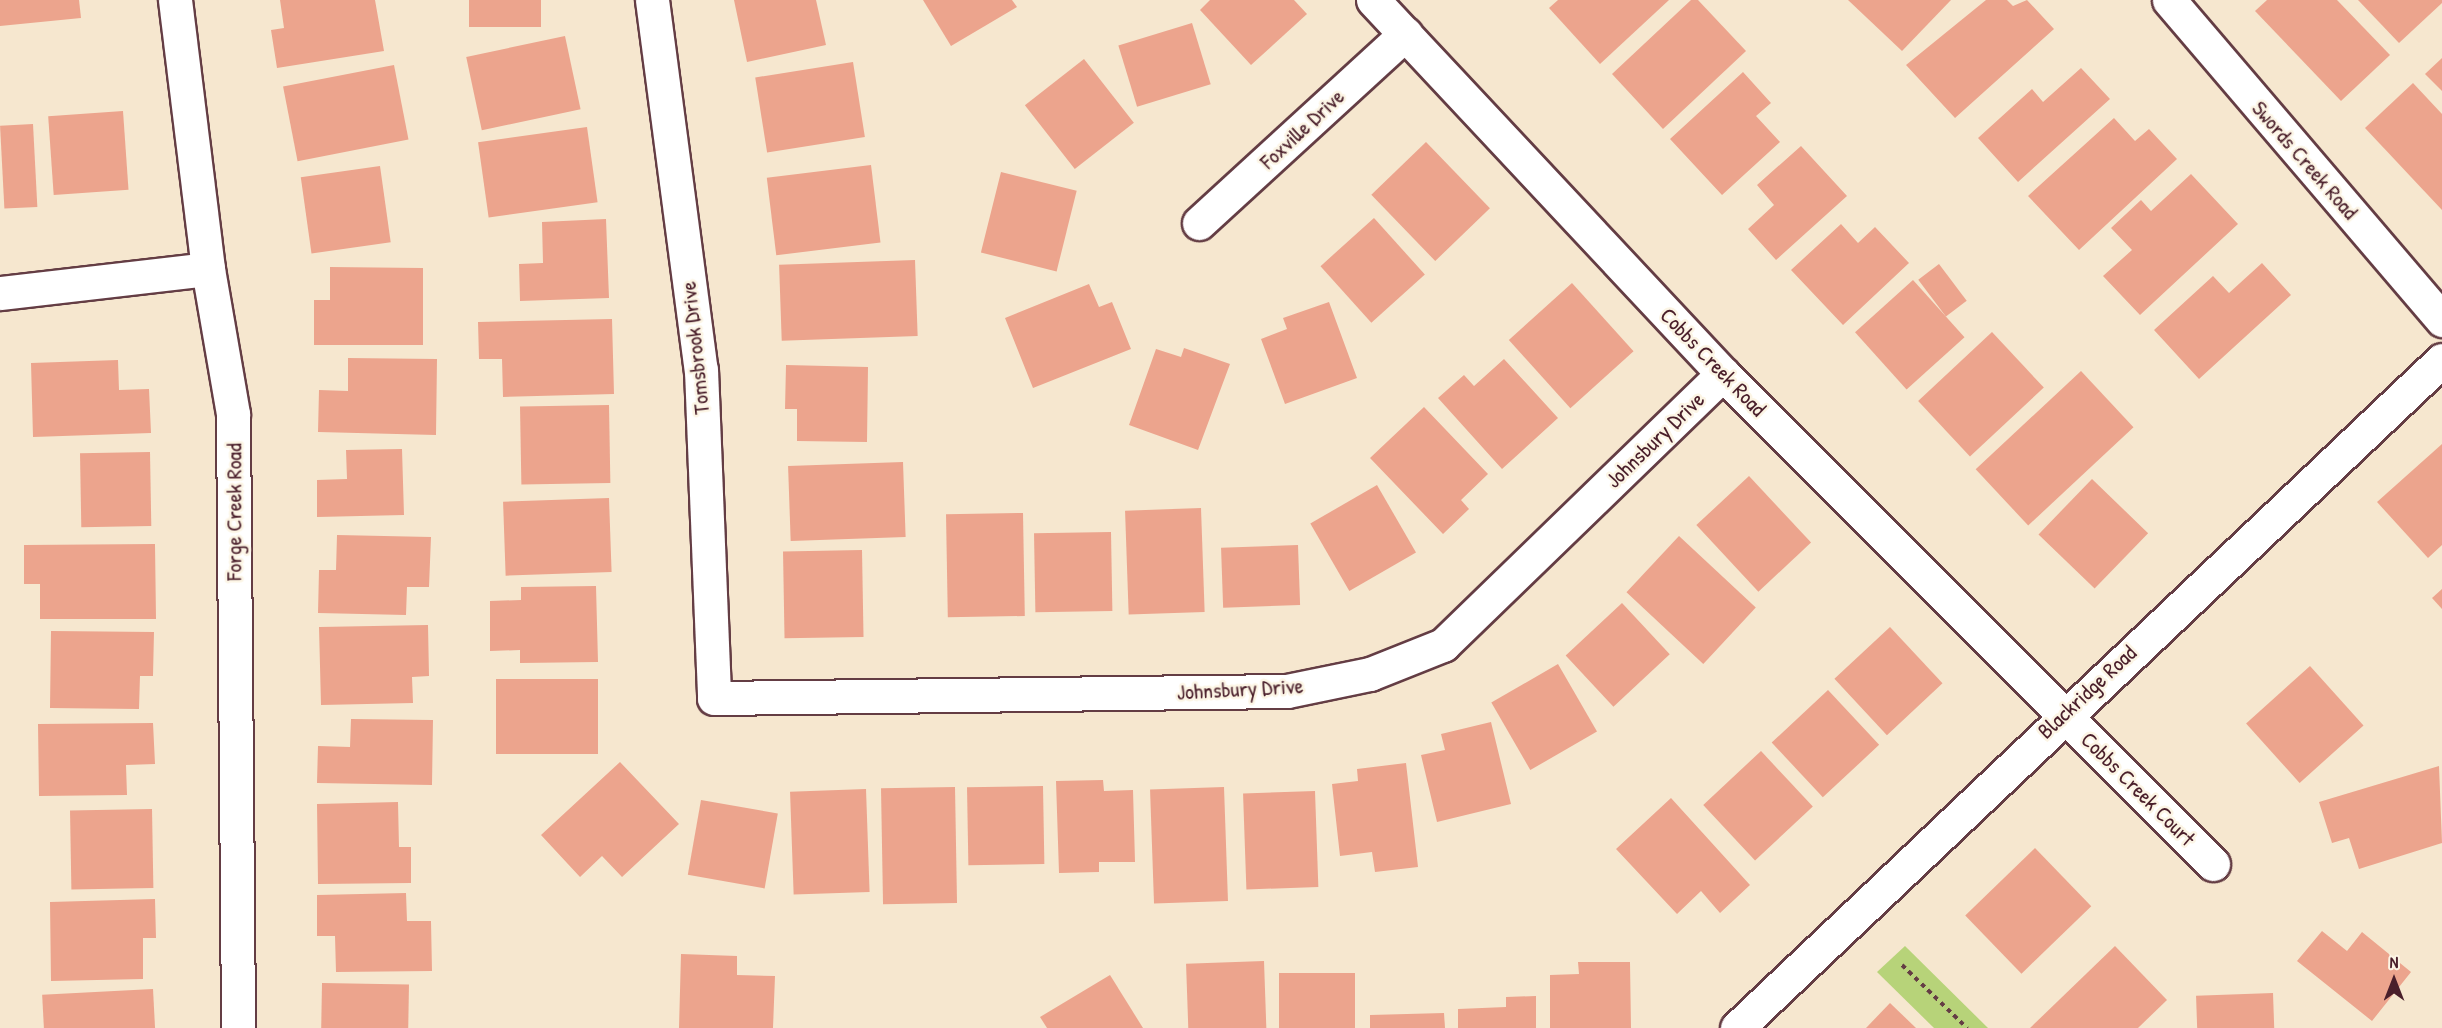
<!DOCTYPE html>
<html>
<head>
<meta charset="utf-8">
<style>
	body { margin:0 }
	#map { position:relative; width:2442px; height:1028px; overflow:hidden; background:#f6e7cf; font-family:"Patrick Hand",sans-serif }
	div>[style] { position:absolute }
	.green>* { inset:0; background:#b7d379 }
	.building>* { inset:0; background:#eca48d; transform-origin:0 0 }
	.path>* { height:4px; margin-top:-2px; transform-origin:0; background:repeating-linear-gradient(90deg,#643d44 0 4.5px,transparent 0 9px) }
	.roads { filter:drop-shadow(2px 0 #643d44) drop-shadow(-2px 0 #643d44) drop-shadow(0 2px #643d44) drop-shadow(0 -2px #643d44) }
	.minor>* { height:33px; margin:-16.5px; padding:0 16.5px; transform-origin:16.5px; border-radius:16.5px; background:#fff }
	span { translate:-50% -50%; white-space:nowrap; text-align:center; line-height:1.15; -webkit-text-stroke:5px #fcf5e5; paint-order:stroke }
	.street-label { font-size:22px; color:#4a1f2b }
	.north { position:absolute; left:2364px; top:950px; width:60px; height:60px; -webkit-text-stroke:4px #fcf5e5; paint-order:stroke; rotate:0deg; font-size:16px; font-weight:700; line-height:24px; text-align:center; color:#4a1f2b }
	.north::after { content:''; display:block; margin:auto; width:21px; height:27px; background:#4a1f2b; clip-path:polygon(50% 0,100% 100%,50% 72%,0 100%) }
</style>
</head>
<body>
<div id="map">
	<div class="green">
		<i style="clip-path:polygon(1905px 946px,1988px 1028px,1934px 1028px,1877px 972px)"></i>
	</div>
	<div class="building">
		<i style="clip-path:polygon(0 0,79px 0,81px 18px,0 26px)"></i>
		<i style="clip-path:polygon(280px 0,375px 0,384px 51px,277px 68px,271px 30px,284px 28px)"></i>
		<i style="left:469px;top:0;width:72px;height:27px"></i>
		<i style="clip-path:polygon(734px 0,816px 0,826px 45px,747px 62px)"></i>
		<i style="clip-path:polygon(923px 0,1012px 0,1017px 7px,951px 46px)"></i>
		<i style="clip-path:polygon(1210px 0,1294px 0,1307px 14px,1251px 65px,1200px 10px)"></i>
		<i style="clip-path:polygon(1558px 0,1669px 0,1600px 64px,1549px 8px)"></i>
		<i style="clip-path:polygon(1691px 0,1698px 0,1746px 51px,1663px 129px,1612px 74px)"></i>
		<i style="clip-path:polygon(1848px 0,1951px 0,1902px 51px)"></i>
		<i style="clip-path:polygon(1986px 0,2007px 0,2013px 6px,2027px 0,2054px 29px,1955px 118px,1906px 65px)"></i>
		<i style="clip-path:polygon(2267px 0,2337px 0,2390px 55px,2341px 101px,2255px 11px)"></i>
		<i style="clip-path:polygon(2358px 0,2442px 0,2442px 3px,2399px 43px)"></i>
		<i style="left:1192px;top:23px;width:64px;height:77px;rotate:73deg"></i>
		<i style="left:565px;top:36px;width:75px;height:101px;rotate:78deg"></i>
		<i style="clip-path:polygon(2442px 58px,2442px 91px,2425px 74px)"></i>
		<i style="left:1084px;top:59px;width:81px;height:75px;rotate:52deg"></i>
		<i style="left:853px;top:62px;width:76px;height:99px;rotate:81deg"></i>
		<i style="left:394px;top:65px;width:76px;height:113px;rotate:79deg"></i>
		<i style="clip-path:polygon(2081px 68px,2110px 99px,2018px 182px,1978px 138px,2032px 89px,2043px 102px)"></i>
		<i style="clip-path:polygon(1743px 72px,1771px 103px,1756px 116px,1780px 142px,1722px 195px,1670px 139px)"></i>
		<i style="clip-path:polygon(2413px 83px,2442px 114px,2442px 210px,2365px 128px)"></i>
		<i style="left:123px;top:111px;width:79px;height:75px;rotate:86deg"></i>
		<i style="clip-path:polygon(2114px 118px,2135px 141px,2149px 129px,2177px 159px,2079px 250px,2028px 196px)"></i>
		<i style="left:33px;top:124px;width:83px;height:33px;rotate:87deg"></i>
		<i style="left:587px;top:127px;width:76px;height:110px;rotate:82deg"></i>
		<i style="left:1426px;top:142px;width:92px;height:76px;rotate:46deg"></i>
		<i style="clip-path:polygon(1801px 146px,1847px 196px,1776px 260px,1748px 229px,1774px 205px,1757px 185px)"></i>
		<i style="left:871px;top:165px;width:78px;height:105px;rotate:83deg"></i>
		<i style="left:380px;top:166px;width:77px;height:80px;rotate:82deg"></i>
		<i style="left:1001px;top:172px;width:78px;height:83px;rotate:14deg"></i>
		<i style="clip-path:polygon(2191px 174px,2238px 224px,2140px 315px,2103px 276px,2132px 250px,2111px 228px,2141px 200px,2151px 211px)"></i>
		<i style="left:1374px;top:218px;width:76px;height:72px;rotate:48deg"></i>
		<i style="clip-path:polygon(606px 219px,609px 298px,520px 301px,519px 264px,543px 263px,542px 222px)"></i>
		<i style="clip-path:polygon(1841px 224px,1858px 243px,1875px 227px,1909px 263px,1843px 325px,1791px 270px)"></i>
		<i style="left:915px;top:260px;width:76px;height:136px;rotate:88deg"></i>
		<i style="clip-path:polygon(2262px 263px,2291px 295px,2199px 379px,2154px 330px,2213px 276px,2229px 293px)"></i>
		<i style="left:1939px;top:264px;width:46px;height:26px;rotate:53deg"></i>
		<i style="clip-path:polygon(330px 267px,423px 268px,423px 345px,314px 345px,314px 300px,330px 300px)"></i>
		<i style="left:1913px;top:280px;width:77px;height:78px;rotate:48deg"></i>
		<i style="left:1572px;top:283px;width:92px;height:85px;rotate:48deg"></i>
		<i style="clip-path:polygon(1089px 284px,1099px 307px,1112px 302px,1131px 349px,1033px 388px,1005px 318px)"></i>
		<i style="clip-path:polygon(1329px 302px,1357px 378px,1285px 404px,1261px 339px,1287px 329px,1283px 318px)"></i>
		<i style="clip-path:polygon(612px 319px,614px 394px,503px 397px,502px 359px,479px 359px,478px 322px)"></i>
		<i style="left:1992px;top:332px;width:76px;height:101px;rotate:47deg"></i>
		<i style="clip-path:polygon(1184px 348px,1230px 364px,1198px 450px,1129px 425px,1156px 349px,1181px 357px)"></i>
		<i style="clip-path:polygon(348px 358px,437px 359px,436px 435px,318px 432px,319px 390px,348px 391px)"></i>
		<i style="clip-path:polygon(1504px 359px,1558px 418px,1502px 469px,1438px 398px,1464px 375px,1474px 386px)"></i>
		<i style="clip-path:polygon(118px 360px,119px 390px,149px 389px,151px 433px,33px 437px,31px 363px)"></i>
		<i style="clip-path:polygon(786px 365px,868px 367px,867px 442px,797px 441px,797px 409px,785px 409px)"></i>
		<i style="left:2081px;top:371px;width:77px;height:144px;rotate:47deg"></i>
		<i style="left:609px;top:405px;width:78px;height:89px;rotate:89deg"></i>
		<i style="clip-path:polygon(1424px 407px,1488px 474px,1461px 500px,1469px 509px,1443px 534px,1370px 458px)"></i>
		<i style="clip-path:polygon(2442px 444px,2442px 545px,2428px 558px,2377px 502px)"></i>
		<i style="clip-path:polygon(402px 449px,404px 515px,317px 517px,317px 480px,347px 479px,346px 450px)"></i>
		<i style="left:150px;top:452px;width:74px;height:70px;rotate:89deg"></i>
		<i style="left:903px;top:462px;width:75px;height:115px;rotate:88deg"></i>
		<i style="left:1749px;top:476px;width:91px;height:72px;rotate:47deg"></i>
		<i style="left:2092px;top:479px;width:78px;height:77px;rotate:44deg"></i>
		<i style="left:1377px;top:485px;width:78px;height:77px;rotate:60deg"></i>
		<i style="left:609px;top:498px;width:74px;height:106px;rotate:88deg"></i>
		<i style="left:1201px;top:508px;width:104px;height:76px;rotate:88deg"></i>
		<i style="left:1023px;top:513px;width:103px;height:77px;rotate:89deg"></i>
		<i style="left:1111px;top:532px;width:79px;height:77px;rotate:89deg"></i>
		<i style="clip-path:polygon(337px 535px,431px 537px,429px 587px,407px 587px,406px 615px,318px 613px,319px 570px,336px 570px)"></i>
		<i style="left:1679px;top:536px;width:105px;height:77px;rotate:43deg"></i>
		<i style="clip-path:polygon(155px 544px,156px 619px,40px 619px,40px 584px,24px 584px,24px 545px)"></i>
		<i style="left:1298px;top:545px;width:60px;height:77px;rotate:88deg"></i>
		<i style="left:862px;top:550px;width:87px;height:79px;rotate:89deg"></i>
		<i style="clip-path:polygon(596px 586px,598px 662px,520px 663px,520px 650px,490px 651px,490px 601px,521px 600px,521px 587px)"></i>
		<i style="clip-path:polygon(2442px 589px,2442px 609px,2432px 598px)"></i>
		<i style="left:1622px;top:603px;width:70px;height:77px;rotate:47deg"></i>
		<i style="clip-path:polygon(428px 625px,429px 676px,412px 677px,413px 703px,321px 705px,319px 627px)"></i>
		<i style="left:1890px;top:627px;width:77px;height:76px;rotate:47deg"></i>
		<i style="clip-path:polygon(51px 631px,154px 632px,153px 676px,140px 676px,139px 709px,50px 708px)"></i>
		<i style="left:1558px;top:664px;width:78px;height:77px;rotate:60deg"></i>
		<i style="left:2310px;top:666px;width:80px;height:86px;rotate:48deg"></i>
		<i style="left:598px;top:679px;width:75px;height:102px;rotate:90deg"></i>
		<i style="left:1828px;top:690px;width:75px;height:77px;rotate:47deg"></i>
		<i style="clip-path:polygon(351px 719px,433px 720px,432px 785px,317px 783px,318px 746px,350px 747px)"></i>
		<i style="clip-path:polygon(1491px 722px,1511px 804px,1437px 822px,1421px 755px,1445px 750px,1441px 734px)"></i>
		<i style="clip-path:polygon(153px 723px,155px 764px,126px 765px,127px 795px,39px 796px,38px 724px)"></i>
		<i style="left:1761px;top:751px;width:76px;height:79px;rotate:47deg"></i>
		<i style="clip-path:polygon(620px 762px,679px 824px,622px 877px,602px 856px,580px 877px,541px 835px)"></i>
		<i style="clip-path:polygon(1406px 763px,1418px 867px,1375px 872px,1372px 852px,1340px 856px,1332px 784px,1358px 781px,1357px 769px)"></i>
		<i style="clip-path:polygon(2439px 766px,2442px 843px,2359px 869px,2349px 838px,2332px 843px,2319px 802px)"></i>
		<i style="clip-path:polygon(1103px 780px,1104px 791px,1133px 790px,1135px 862px,1099px 862px,1099px 872px,1059px 873px,1056px 781px)"></i>
		<i style="left:1043px;top:786px;width:78px;height:76px;rotate:89deg"></i>
		<i style="left:955px;top:787px;width:116px;height:74px;rotate:89deg"></i>
		<i style="left:1224px;top:787px;width:114px;height:74px;rotate:88deg"></i>
		<i style="left:866px;top:789px;width:103px;height:76px;rotate:88deg"></i>
		<i style="left:1315px;top:791px;width:96px;height:72px;rotate:88deg"></i>
		<i style="clip-path:polygon(1671px 798px,1750px 885px,1720px 913px,1701px 891px,1677px 914px,1616px 849px)"></i>
		<i style="left:701px;top:800px;width:78px;height:76px;rotate:10deg"></i>
		<i style="clip-path:polygon(398px 802px,399px 847px,411px 847px,411px 883px,318px 884px,317px 804px)"></i>
		<i style="left:152px;top:809px;width:79px;height:82px;rotate:89deg"></i>
		<i style="left:2035px;top:848px;width:81px;height:97px;rotate:46deg"></i>
		<i style="clip-path:polygon(406px 893px,407px 921px,431px 921px,432px 971px,336px 972px,335px 936px,317px 936px,317px 895px)"></i>
		<i style="clip-path:polygon(155px 899px,156px 938px,143px 938px,143px 979px,51px 981px,50px 902px)"></i>
		<i style="clip-path:polygon(2322px 931px,2347px 951px,2362px 932px,2411px 972px,2372px 1021px,2297px 961px)"></i>
		<i style="clip-path:polygon(2115px 946px,2167px 1000px,2138px 1028px,2030px 1028px)"></i>
		<i style="clip-path:polygon(681px 954px,737px 956px,737px 975px,775px 976px,773px 1028px,679px 1028px)"></i>
		<i style="left:1264px;top:961px;width:67px;height:78px;rotate:88deg"></i>
		<i style="clip-path:polygon(1578px 962px,1630px 962px,1631px 1028px,1550px 1028px,1550px 975px,1579px 974px)"></i>
		<i style="left:1279px;top:973px;width:76px;height:55px"></i>
		<i style="clip-path:polygon(1110px 975px,1143px 1028px,1047px 1028px,1040px 1017px)"></i>
		<i style="left:322px;top:983px;width:87px;height:45px;rotate:1deg"></i>
		<i style="left:153px;top:989px;width:39px;height:111px;rotate:87deg"></i>
		<i style="left:2273px;top:993px;width:35px;height:77px;rotate:88deg"></i>
		<i style="clip-path:polygon(1536px 996px,1536px 1028px,1458px 1028px,1458px 1009px,1506px 1007px,1506px 997px)"></i>
		<i style="clip-path:polygon(1890px 1003px,1916px 1028px,1866px 1028px)"></i>
		<i style="clip-path:polygon(1444px 1013px,1445px 1028px,1370px 1028px,1370px 1015px)"></i>
	</div>
	<div class="path">
		<i style="left:1902px;top:965px;width:91px;rotate:44.1deg"></i>
	</div>
	<div class="roads">
		<div class="minor">
			<i style="left:175px;top:0;width:271px;rotate:83deg"></i>
			<i style="left:208px;top:269px;width:147px;rotate:80.2deg"></i>
			<i style="left:233px;top:414px;width:614px;rotate:89.53deg"></i>
			<i style="left:652px;top:0;width:373px;rotate:82.5deg"></i>
			<i style="left:701px;top:370px;width:328px;rotate:87.7deg"></i>
			<i style="left:714px;top:698px;width:573px;rotate:-0.7deg"></i>
			<i style="left:1287px;top:691px;width:85px;rotate:-11.6deg"></i>
			<i style="left:1370px;top:674px;width:79px;rotate:-21.7deg"></i>
			<i style="left:1443px;top:645px;width:390px;rotate:-44.1deg"></i>
			<i style="left:1373px;top:0;width:512px;rotate:46.9deg"></i>
			<i style="left:1723px;top:374px;width:693px;rotate:45deg"></i>
			<i style="left:2169px;top:0;width:421px;rotate:49.5deg"></i>
			<i style="left:1199px;top:223px;width:280px;rotate:-42.5deg"></i>
			<i style="left:0;top:293px;width:209px;rotate:-6.6deg"></i>
			<i style="left:1737px;top:1028px;width:971px;rotate:-43.46deg"></i>
		</div>
	</div>
	<div class="street-label">
		<span style="left:1302px;top:129px;rotate:-43deg">Foxville Drive</span>
		<span style="left:2305px;top:160px;rotate:49deg">Swords Creek Road</span>
		<span style="left:695px;top:348px;rotate:-96deg">Tomsbrook Drive</span>
		<span style="left:1713px;top:362px;rotate:46deg">Cobbs Creek Road</span>
		<span style="left:1655px;top:440px;rotate:-44deg">Johnsbury Drive</span>
		<span style="left:234px;top:512px;rotate:-90deg">Forge Creek Road</span>
		<span style="left:1240px;top:689px;rotate:-3deg">Johnsbury Drive</span>
		<span style="left:2087px;top:692px;rotate:-43deg">Blackridge Road</span>
		<span style="left:2138px;top:789px;rotate:45deg">Cobbs Creek Court</span>
	</div>
	<div class="north">N</div>
</div>
</body>
</html>
